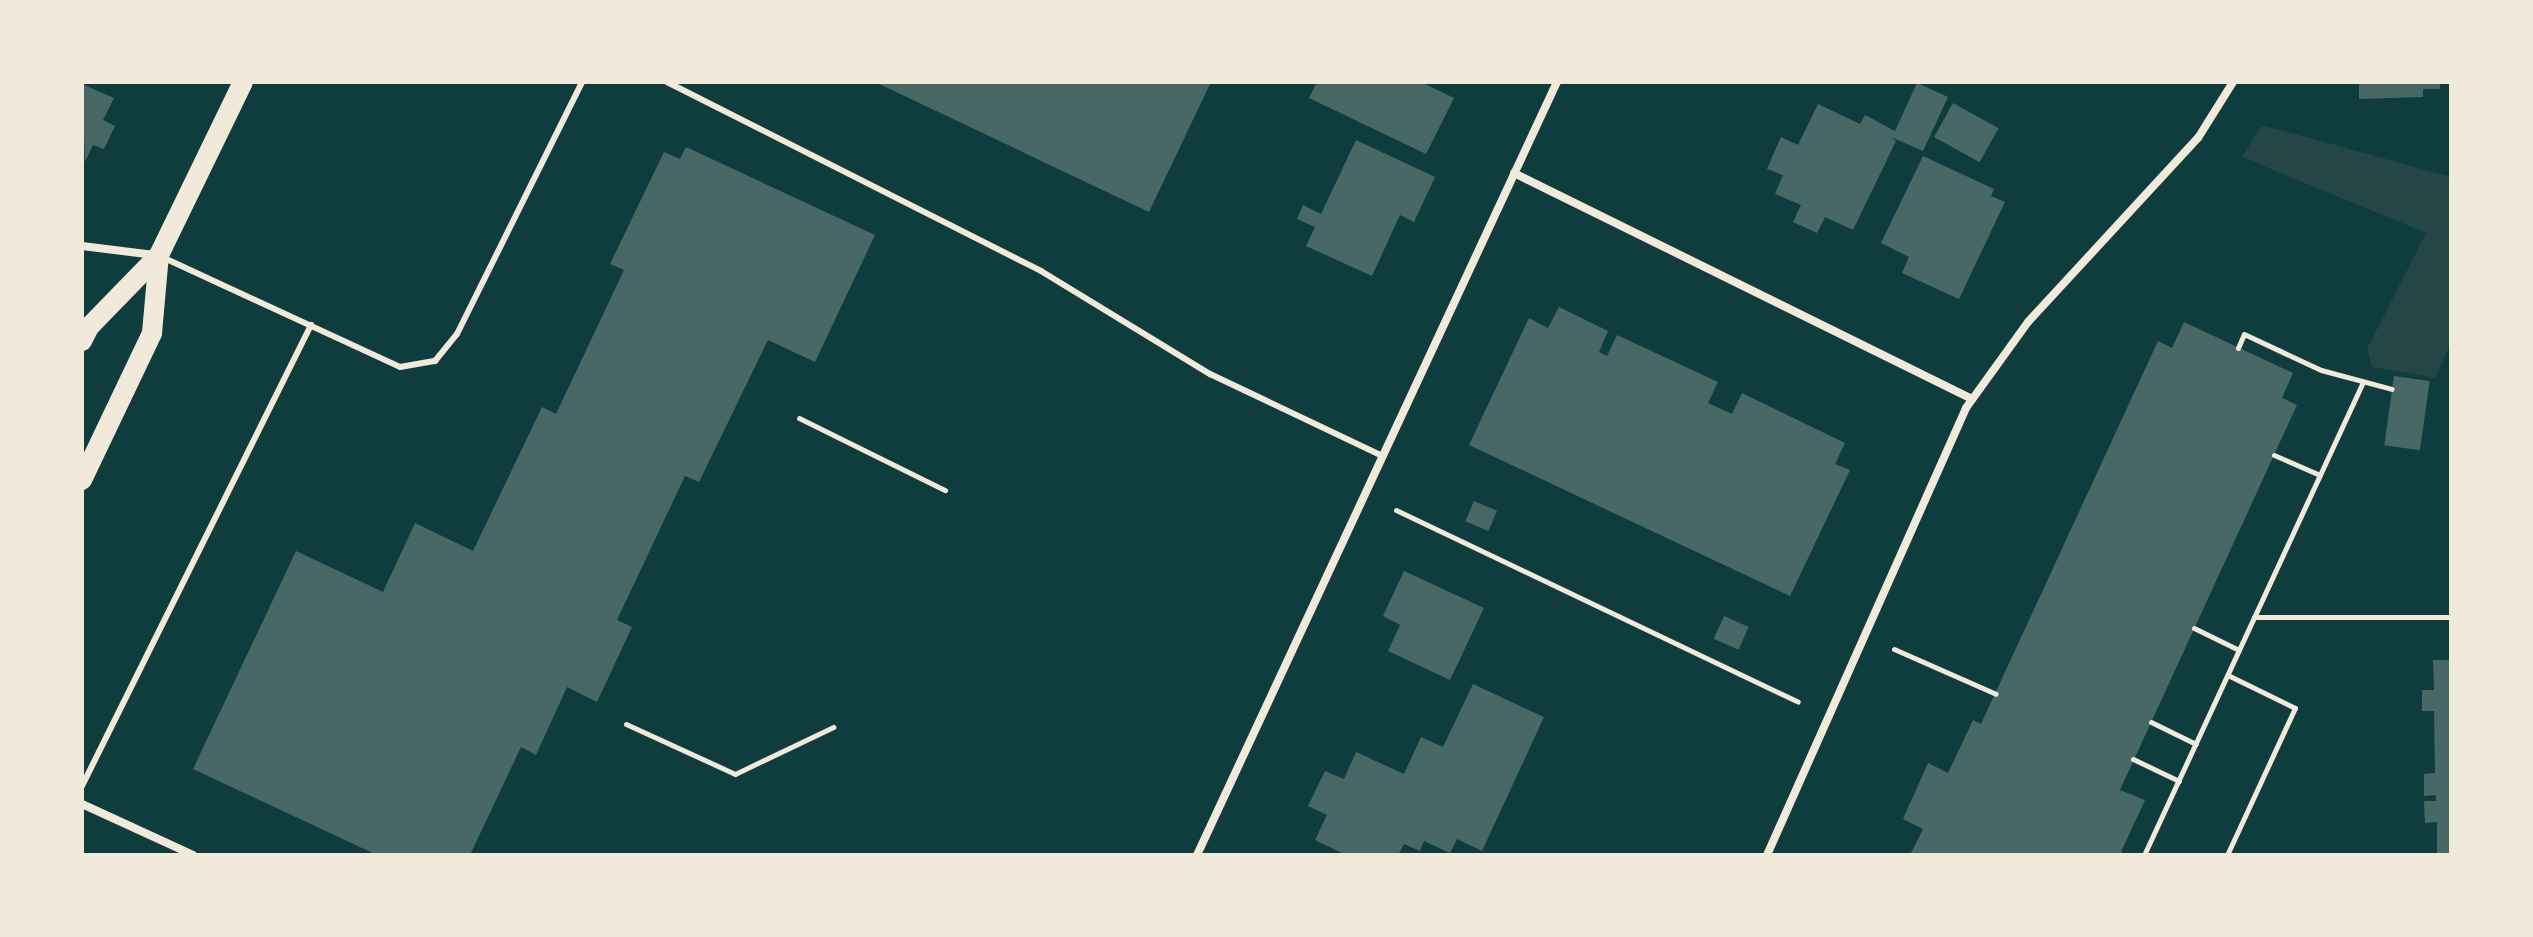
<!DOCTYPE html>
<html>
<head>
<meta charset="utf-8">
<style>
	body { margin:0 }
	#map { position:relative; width:2533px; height:937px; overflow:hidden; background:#0f3d3e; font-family:Arial,sans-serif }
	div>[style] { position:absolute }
	.green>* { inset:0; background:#244646 }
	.building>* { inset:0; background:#486865; transform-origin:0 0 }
	.path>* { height:5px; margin:-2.5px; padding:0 2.5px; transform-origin:2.5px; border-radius:2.5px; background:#f1e9da }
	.service>* { height:6px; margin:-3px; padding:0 3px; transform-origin:3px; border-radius:3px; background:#f1e9da }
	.minor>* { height:8px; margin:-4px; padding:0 4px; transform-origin:4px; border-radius:4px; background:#f1e9da }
	.primary>* { height:20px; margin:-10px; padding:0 10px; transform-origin:10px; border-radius:10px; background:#f1e9da }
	span { translate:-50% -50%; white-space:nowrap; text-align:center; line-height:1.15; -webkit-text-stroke:6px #f1e9da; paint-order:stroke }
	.frame { position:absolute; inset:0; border:84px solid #f1e9da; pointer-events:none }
</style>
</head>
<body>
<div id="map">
	<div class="green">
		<i style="clip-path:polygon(2262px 125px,2451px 177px,2451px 343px,2435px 378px,2372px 367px,2367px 349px,2426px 233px,2242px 157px)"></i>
	</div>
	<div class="building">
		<i style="clip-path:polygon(875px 82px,1211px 82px,1149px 212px)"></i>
		<i style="clip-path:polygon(1317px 82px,1421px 82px,1454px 98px,1426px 154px,1309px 98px)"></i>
		<i style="clip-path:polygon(2359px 82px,2440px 82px,2440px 89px,2423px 89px,2423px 97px,2359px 99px)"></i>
		<i style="clip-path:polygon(1917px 83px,1948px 97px,1923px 151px,1891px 137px,1896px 141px,1853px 230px,1825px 217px,1817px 233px,1793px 222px,1801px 205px,1775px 194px,1783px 175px,1767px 169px,1781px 137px,1798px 145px,1818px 104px,1860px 124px,1865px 115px,1895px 131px)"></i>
		<i style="clip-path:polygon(82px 84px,114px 98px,103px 120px,115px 126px,104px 149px,93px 145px,85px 162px)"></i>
		<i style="left:1953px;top:103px;width:52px;height:39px;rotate:29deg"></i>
		<i style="clip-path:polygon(1356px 140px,1435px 177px,1414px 222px,1400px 215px,1372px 276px,1306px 246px,1315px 227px,1297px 219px,1303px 205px,1321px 214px)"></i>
		<i style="clip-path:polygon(686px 147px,875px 235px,815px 362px,768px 340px,699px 482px,685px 476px,617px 620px,632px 627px,597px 702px,567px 687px,536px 755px,521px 747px,470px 855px,377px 855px,193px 769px,296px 551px,383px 592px,415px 523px,473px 551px,542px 407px,556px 414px,624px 270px,610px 264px,664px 152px,680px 159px)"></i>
		<i style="clip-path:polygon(1923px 156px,1994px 189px,1991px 196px,2005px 202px,1959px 299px,1902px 273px,1909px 257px,1881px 243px)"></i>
		<i style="clip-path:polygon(1559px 307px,1608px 331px,1599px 352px,1607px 356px,1617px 335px,1718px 382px,1708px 403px,1732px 414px,1742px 393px,1845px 443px,1835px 464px,1850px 470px,1790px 596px,1469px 445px,1529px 318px,1548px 328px)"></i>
		<i style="clip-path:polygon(2184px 322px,2293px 373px,2282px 398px,2297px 405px,2120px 790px,2145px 800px,2121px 852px,2128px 855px,1910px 855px,1923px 829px,1903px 819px,1928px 763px,1948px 773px,1973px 720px,1981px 724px,2158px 341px,2172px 348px)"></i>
		<i style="left:2394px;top:376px;width:36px;height:70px;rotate:8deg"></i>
		<i style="left:1474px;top:501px;width:25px;height:22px;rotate:23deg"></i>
		<i style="clip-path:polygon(1404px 571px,1484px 608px,1450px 680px,1388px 651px,1400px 625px,1383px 616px)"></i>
		<i style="left:1724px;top:616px;width:27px;height:25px;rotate:24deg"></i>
		<i style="clip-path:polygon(2433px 660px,2451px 660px,2451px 855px,2437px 855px,2437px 822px,2425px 823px,2424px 801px,2436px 801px,2436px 795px,2424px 796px,2424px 774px,2435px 773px,2434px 711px,2422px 711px,2422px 690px,2434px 690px)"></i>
		<i style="clip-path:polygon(1473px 684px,1544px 717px,1482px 851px,1457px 839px,1450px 853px,1424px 841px,1420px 851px,1404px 844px,1398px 855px,1346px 855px,1315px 840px,1327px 815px,1308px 806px,1325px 771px,1344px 779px,1356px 752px,1404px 774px,1421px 737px,1443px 747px)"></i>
	</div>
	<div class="path">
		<i style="left:2238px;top:348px;width:15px;rotate:-67deg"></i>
		<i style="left:2244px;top:334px;width:85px;rotate:25.1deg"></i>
		<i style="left:2321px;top:370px;width:73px;rotate:15deg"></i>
		<i style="left:799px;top:418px;width:163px;rotate:26.3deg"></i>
		<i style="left:2274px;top:455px;width:50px;rotate:23.5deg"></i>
		<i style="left:1396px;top:510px;width:445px;rotate:25.5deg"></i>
		<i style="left:2254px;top:617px;width:197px"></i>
		<i style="left:2194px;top:628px;width:50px;rotate:26.1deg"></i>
		<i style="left:1894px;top:649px;width:111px;rotate:23.8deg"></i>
		<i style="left:2151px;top:722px;width:50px;rotate:26.1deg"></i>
		<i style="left:626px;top:724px;width:120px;rotate:24.6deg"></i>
		<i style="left:735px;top:774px;width:109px;rotate:-25.6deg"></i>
		<i style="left:2133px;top:759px;width:51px;rotate:25.6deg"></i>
		<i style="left:2144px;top:855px;width:519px;rotate:-65.16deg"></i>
		<i style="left:2227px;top:855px;width:162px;rotate:-65.2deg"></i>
		<i style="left:2295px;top:708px;width:75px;rotate:-153.8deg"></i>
	</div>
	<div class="service">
		<i style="left:667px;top:82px;width:419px;rotate:26.8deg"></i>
		<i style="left:1041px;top:271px;width:198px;rotate:31.4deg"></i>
		<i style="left:1210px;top:374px;width:191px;rotate:25.4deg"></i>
		<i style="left:162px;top:257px;width:262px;rotate:24.8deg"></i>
		<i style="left:400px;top:367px;width:36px;rotate:-10deg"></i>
		<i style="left:435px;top:361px;width:35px;rotate:-51deg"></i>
		<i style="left:457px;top:334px;width:281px;rotate:-63.6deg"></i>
		<i style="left:82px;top:786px;width:515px;rotate:-63.58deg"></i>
	</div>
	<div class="minor">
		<i style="left:1514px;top:173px;width:511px;rotate:26.26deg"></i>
		<i style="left:82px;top:246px;width:73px;rotate:7.1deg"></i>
		<i style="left:82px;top:804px;width:122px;rotate:24.7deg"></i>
		<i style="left:1197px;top:855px;width:853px;rotate:-65.03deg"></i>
		<i style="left:1767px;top:855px;width:489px;rotate:-66deg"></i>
		<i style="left:1966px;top:408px;width:106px;rotate:-54.2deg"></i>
		<i style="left:2028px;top:322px;width:251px;rotate:-47.3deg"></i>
		<i style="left:2198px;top:138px;width:66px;rotate:-58deg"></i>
	</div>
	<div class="primary">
		<i style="left:82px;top:341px;width:16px;rotate:-63deg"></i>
		<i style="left:89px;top:327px;width:100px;rotate:-45.8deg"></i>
		<i style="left:159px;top:255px;width:192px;rotate:-64.1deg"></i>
		<i style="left:82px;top:480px;width:163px;rotate:-64.5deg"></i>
		<i style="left:152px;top:333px;width:78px;rotate:-84.9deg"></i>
	</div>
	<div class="frame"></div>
</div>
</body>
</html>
